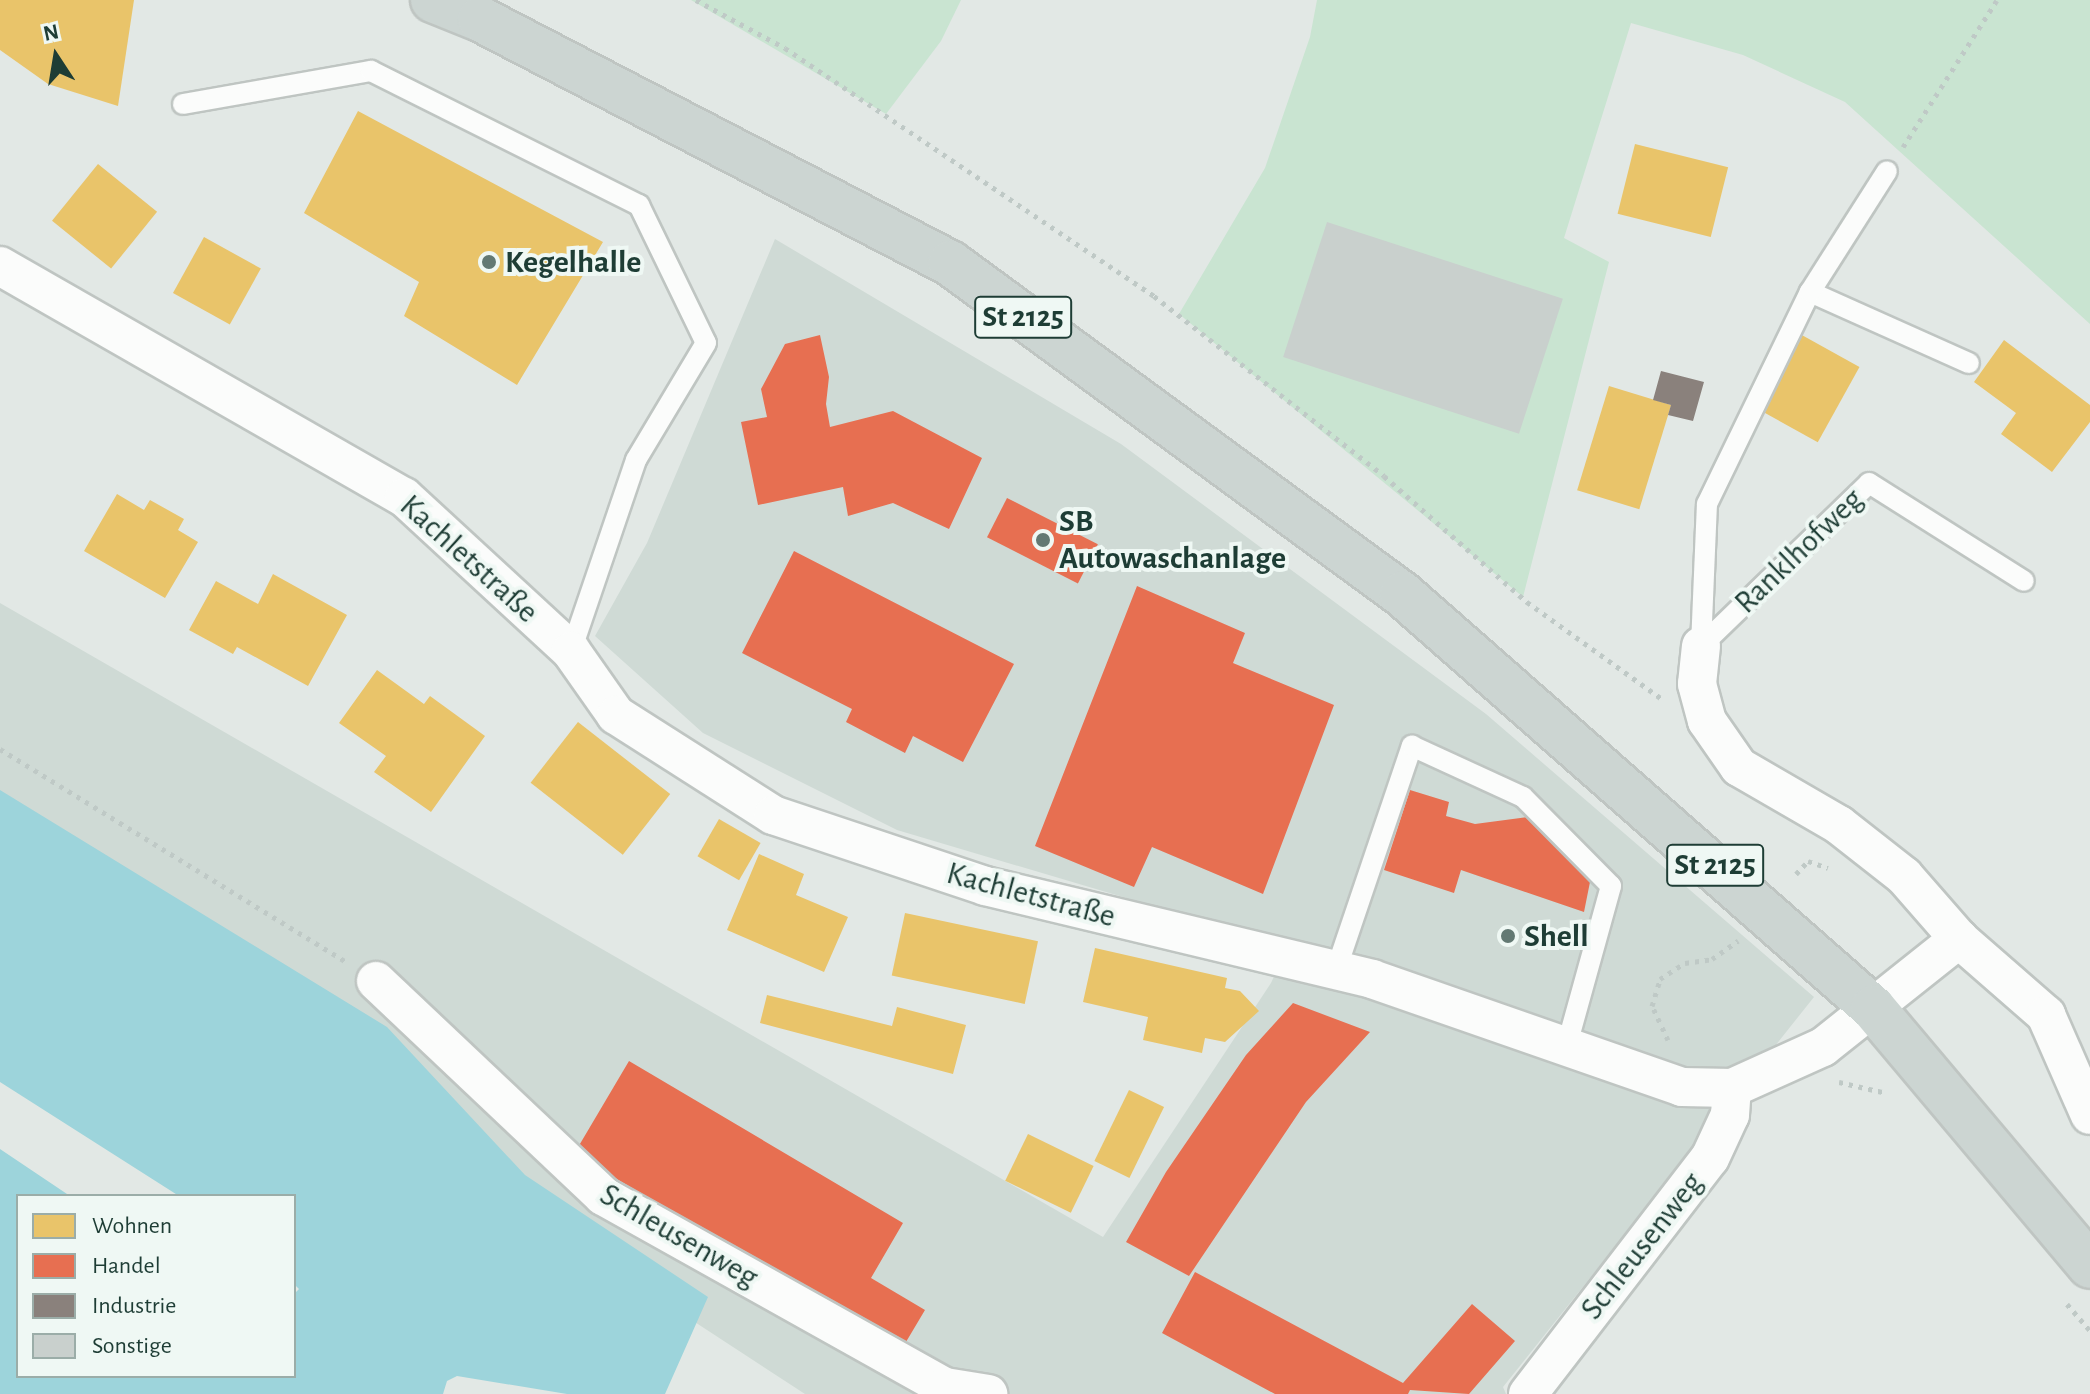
<!DOCTYPE html>
<html>
<head>
<meta charset="utf-8">
<style>
	body { margin:0 }
	#map { position:relative; width:2090px; height:1394px; overflow:hidden; background:#e2e8e5; font-family:"Alegreya Sans",sans-serif }
	div>[style] { position:absolute }
	.built>* { inset:0; background:#cfdad5 }
	.green>* { inset:0; background:#c9e4d1 }
	.water>* { inset:0; background:#9dd4db }
	.homes>* { inset:0; background:#e9c46a; transform-origin:0 0 }
	.shops>* { inset:0; background:#e76f51; transform-origin:0 0 }
	.industry>* { inset:0; background:#8a817c }
	.building>* { inset:0; background:#c9d0cd; transform-origin:0 0 }
	.path>* { height:5px; margin-top:-2.5px; transform-origin:0; background:repeating-linear-gradient(90deg,#bfc9c6 0 4px,transparent 0 10px) }
	.roads { filter:drop-shadow(2px 0 #bfc5c2) drop-shadow(-2px 0 #bfc5c2) drop-shadow(0 2px #bfc5c2) drop-shadow(0 -2px #bfc5c2) }
	.lane>* { height:20px; margin:-10px; padding:0 10px; transform-origin:10px; border-radius:10px; background:#fbfcfb }
	.street>* { height:38px; margin:-19px; padding:0 19px; transform-origin:19px; border-radius:19px; background:#fbfcfb }
	.primary>* { height:44px; margin:-22px; padding:0 22px; transform-origin:22px; border-radius:22px; background:#ccd5d2 }
	.dots>* { width:22px; height:22px; translate:-50% -50%; box-sizing:border-box; border:4px solid #eff8f4; border-radius:50% }
	span { translate:-50% -50%; white-space:nowrap; text-align:center; line-height:1.15; -webkit-text-stroke:8px #eff8f4; paint-order:stroke }
	.shield-label span { padding:2px 6px; background:#eff8f4; border:2px solid; border-radius:6px; -webkit-text-stroke-width:0 }
	.shield-label { font-size:30px; color:#1e3d35; font-weight:700 }
	.poi-label { font-size:32px; color:#1e3d35; font-weight:700 }
	.left { translate:0 -50%; text-align:left }
	.street-label { font-size:32px; color:#1e3d35 }
	.legend { position:absolute; left:16px; top:1194px; width:280px; height:184px; box-sizing:border-box; background:#eff8f4; border:2px solid #9bada8; margin:0; padding:10px 14px; list-style:none; font-size:24px; color:#1e3d35 }
	.legend li { display:flex; align-items:center; gap:16px; height:40px }
	.legend b { width:40px; border:2px solid #9bada8 }
	.north { position:absolute; left:16px; top:16px; width:80px; height:80px; -webkit-text-stroke:6px #eff8f4; paint-order:stroke; rotate:348deg; font-size:22px; font-weight:700; line-height:32px; text-align:center; color:#1e3d35 }
	.north::after { content:''; display:block; margin:auto; width:28px; height:36px; background:#1e3d35; clip-path:polygon(50% 0,100% 100%,50% 72%,0 100%) }
</style>
</head>
<body>
<div id="map">
	<div class="built">
		<i style="clip-path:polygon(775px 239px,1121px 444px,1486px 714px,1814px 997px,1503px 1387px,1506px 1394px,805px 1394px,554px 1230px,0 820px,0 603px,1103px 1237px,1271px 983px,1288px 946px,897px 830px,703px 733px,595px 636px,647px 543px)"></i>
	</div>
	<div class="green">
		<i style="clip-path:polygon(691px 0,961px 0,941px 41px,886px 114px)"></i>
		<i style="clip-path:polygon(1317px 0,2090px 0,2090px 324px,1845px 102px,1743px 55px,1631px 23px,1564px 238px,1609px 262px,1523px 597px,1179px 314px,1265px 168px,1310px 37px)"></i>
	</div>
	<div class="water">
		<i style="clip-path:polygon(0 790px,387px 1027px,525px 1175px,708px 1297px,665px 1394px,567px 1394px,457px 1376px,447px 1381px,443px 1394px,0 1394px,0 1149px,70px 1196px,18px 1196px,18px 1376px,294px 1376px,294px 1294px,299px 1289px,294px 1284px,294px 1196px,179px 1196px,0 1082px)"></i>
	</div>
	<div class="homes">
		<i style="clip-path:polygon(0 0,134px 0,118px 106px,48px 84px,0 50px)"></i>
		<i style="clip-path:polygon(358px 111px,603px 242px,517px 385px,404px 316px,419px 282px,304px 213px)"></i>
		<i style="left:1635px;top:144px;width:96px;height:72px;rotate:14deg"></i>
		<i style="left:98px;top:164px;width:76px;height:73px;rotate:39deg"></i>
		<i style="left:204px;top:237px;width:65px;height:64px;rotate:29deg"></i>
		<i style="left:1800px;top:334px;width:68px;height:86px;rotate:29deg"></i>
		<i style="clip-path:polygon(2004px 340px,2090px 405px,2090px 422px,2052px 472px,2001px 434px,2016px 413px,1974px 382px)"></i>
		<i style="left:1609px;top:386px;width:65px;height:109px;rotate:17deg"></i>
		<i style="clip-path:polygon(117px 494px,144px 510px,150px 500px,184px 519px,178px 530px,198px 542px,165px 598px,84px 551px)"></i>
		<i style="clip-path:polygon(273px 574px,347px 615px,308px 686px,237px 647px,233px 654px,189px 630px,216px 581px,258px 604px)"></i>
		<i style="clip-path:polygon(377px 670px,424px 704px,430px 696px,485px 736px,431px 812px,374px 772px,386px 756px,339px 723px)"></i>
		<i style="left:578px;top:722px;width:117px;height:77px;rotate:38deg"></i>
		<i style="left:719px;top:819px;width:48px;height:43px;rotate:30deg"></i>
		<i style="clip-path:polygon(759px 854px,804px 874px,796px 895px,848px 917px,824px 972px,727px 930px)"></i>
		<i style="left:905px;top:913px;width:136px;height:64px;rotate:12deg"></i>
		<i style="clip-path:polygon(1095px 948px,1227px 978px,1225px 988px,1240px 991px,1259px 1011px,1225px 1042px,1205px 1038px,1202px 1053px,1143px 1040px,1148px 1017px,1083px 1002px)"></i>
		<i style="clip-path:polygon(767px 995px,892px 1026px,897px 1007px,966px 1025px,953px 1074px,760px 1023px)"></i>
		<i style="left:1129px;top:1090px;width:39px;height:79px;rotate:26deg"></i>
		<i style="left:1028px;top:1134px;width:73px;height:52px;rotate:26deg"></i>
	</div>
	<div class="shops">
		<i style="clip-path:polygon(820px 335px,829px 377px,826px 404px,830px 427px,893px 411px,982px 458px,949px 529px,893px 503px,848px 516px,843px 487px,758px 505px,741px 422px,767px 417px,761px 389px,785px 344px)"></i>
		<i style="left:1007px;top:498px;width:102px;height:44px;rotate:27deg"></i>
		<i style="clip-path:polygon(794px 551px,1014px 664px,963px 762px,913px 736px,905px 753px,846px 722px,852px 709px,742px 653px)"></i>
		<i style="clip-path:polygon(1137px 586px,1245px 633px,1233px 663px,1334px 705px,1263px 894px,1152px 847px,1134px 887px,1035px 846px)"></i>
		<i style="clip-path:polygon(1410px 790px,1449px 802px,1446px 816px,1475px 824px,1528px 817px,1590px 882px,1584px 912px,1461px 870px,1454px 893px,1384px 870px)"></i>
		<i style="clip-path:polygon(1293px 1003px,1370px 1032px,1306px 1102px,1189px 1276px,1126px 1242px,1166px 1172px,1246px 1055px)"></i>
		<i style="clip-path:polygon(629px 1061px,903px 1223px,871px 1278px,925px 1310px,903px 1347px,574px 1154px)"></i>
		<i style="clip-path:polygon(1195px 1272px,1403px 1383px,1472px 1304px,1515px 1341px,1469px 1394px,1410px 1390px,1408px 1394px,1275px 1394px,1162px 1333px)"></i>
	</div>
	<div class="industry">
		<i style="clip-path:polygon(1661px 371px,1704px 382px,1693px 421px,1668px 415px,1671px 405px,1653px 400px)"></i>
	</div>
	<div class="building">
		<i style="left:1327px;top:222px;width:248px;height:142px;rotate:18deg"></i>
	</div>
	<div class="path">
		<i style="left:696px;top:0;width:101px;rotate:28.3deg"></i>
		<i style="left:785px;top:48px;width:445px;rotate:33.9deg"></i>
		<i style="left:1154px;top:296px;width:292px;rotate:38deg"></i>
		<i style="left:1384px;top:476px;width:191px;rotate:41.4deg"></i>
		<i style="left:1527px;top:602px;width:166px;rotate:35.7deg"></i>
		<i style="left:1903px;top:147px;width:174px;rotate:-57.4deg"></i>
		<i style="left:0;top:749px;width:406px;rotate:31.6deg"></i>
		<i style="left:1796px;top:874px;width:18px;rotate:-47deg"></i>
		<i style="left:1808px;top:861px;width:21px;rotate:19deg"></i>
		<i style="left:1668px;top:1040px;width:38px;rotate:-115deg"></i>
		<i style="left:1652px;top:1006px;width:28px;rotate:-73deg"></i>
		<i style="left:1660px;top:979px;width:30px;rotate:-33deg"></i>
		<i style="left:1685px;top:963px;width:27px;rotate:-8deg"></i>
		<i style="left:1712px;top:959px;width:32px;rotate:-35deg"></i>
		<i style="left:1839px;top:1082px;width:49px;rotate:12.9deg"></i>
		<i style="left:2067px;top:1304px;width:35px;rotate:49deg"></i>
	</div>
	<div class="roads">
		<div class="lane">
			<i style="left:183px;top:104px;width:191px;rotate:-10deg"></i>
			<i style="left:371px;top:71px;width:300px;rotate:26.6deg"></i>
			<i style="left:639px;top:205px;width:153px;rotate:64.1deg"></i>
			<i style="left:706px;top:343px;width:136px;rotate:120.9deg"></i>
			<i style="left:636px;top:460px;width:202px;rotate:108.8deg"></i>
			<i style="left:1810px;top:292px;width:174px;rotate:24.1deg"></i>
			<i style="left:1701px;top:646px;width:142px;rotate:-87.6deg"></i>
			<i style="left:1707px;top:504px;width:236px;rotate:-64.1deg"></i>
			<i style="left:1810px;top:292px;width:143px;rotate:-57.5deg"></i>
			<i style="left:1701px;top:646px;width:234px;rotate:-44.1deg"></i>
			<i style="left:1869px;top:483px;width:183px;rotate:32.3deg"></i>
			<i style="left:1336px;top:970px;width:237px;rotate:-71.3deg"></i>
			<i style="left:1412px;top:746px;width:122px;rotate:24.7deg"></i>
			<i style="left:1523px;top:797px;width:125px;rotate:45.3deg"></i>
			<i style="left:1611px;top:886px;width:165px;rotate:105.5deg"></i>
		</div>
		<div class="street">
			<i style="left:0;top:266px;width:465px;rotate:29.8deg"></i>
			<i style="left:404px;top:497px;width:227px;rotate:42.7deg"></i>
			<i style="left:571px;top:651px;width:78px;rotate:54.9deg"></i>
			<i style="left:616px;top:715px;width:186px;rotate:32.5deg"></i>
			<i style="left:773px;top:815px;width:224px;rotate:18.5deg"></i>
			<i style="left:985px;top:886px;width:398px;rotate:13.5deg"></i>
			<i style="left:1372px;top:979px;width:328px;rotate:19.2deg"></i>
			<i style="left:1682px;top:1087px;width:50px;rotate:1.1deg"></i>
			<i style="left:1732px;top:1088px;width:100px;rotate:-24.3deg"></i>
			<i style="left:1823px;top:1047px;width:174px;rotate:-38.5deg"></i>
			<i style="left:1701px;top:646px;width:38px;rotate:96deg"></i>
			<i style="left:1697px;top:684px;width:38px;rotate:75deg"></i>
			<i style="left:1707px;top:721px;width:56px;rotate:55.2deg"></i>
			<i style="left:1739px;top:767px;width:116px;rotate:30.1deg"></i>
			<i style="left:1839px;top:825px;width:83px;rotate:38.1deg"></i>
			<i style="left:1904px;top:876px;width:84px;rotate:48.9deg"></i>
			<i style="left:1959px;top:939px;width:116px;rotate:41.1deg"></i>
			<i style="left:2046px;top:1015px;width:109px;rotate:66.3deg"></i>
			<i style="left:376px;top:981px;width:313px;rotate:43.4deg"></i>
			<i style="left:603px;top:1196px;width:392px;rotate:29.2deg"></i>
			<i style="left:945px;top:1387px;width:44px;rotate:9.2deg"></i>
			<i style="left:1528px;top:1394px;width:298px;rotate:-52.4deg"></i>
			<i style="left:1710px;top:1158px;width:47px;rotate:-65.1deg"></i>
			<i style="left:1730px;top:1115px;width:27px;rotate:-86deg"></i>
		</div>
		<div class="primary">
			<i style="left:433px;top:0;width:51px;rotate:22deg"></i>
			<i style="left:480px;top:19px;width:530px;rotate:27.44deg"></i>
			<i style="left:950px;top:263px;width:560px;rotate:36.22deg"></i>
			<i style="left:1402px;top:594px;width:627px;rotate:41.31deg"></i>
			<i style="left:1873px;top:1008px;width:337px;rotate:49.9deg"></i>
		</div>
	</div>
	<div class="dots">
		<i style="left:489px;top:262px;background:#637973"></i>
		<i style="left:1043px;top:540px;background:#637973"></i>
		<i style="left:1508px;top:936px;background:#637973"></i>
	</div>
	<div class="shield-label">
		<span style="left:1023px;top:317px">St 2125</span>
		<span style="left:1715px;top:865px">St 2125</span>
	</div>
	<div class="poi-label">
		<span class="left" style="left:505px;top:262px">Kegelhalle</span>
		<span class="left" style="left:1059px;top:540px">SB<br>Autowaschanlage</span>
		<span class="left" style="left:1524px;top:936px">Shell</span>
	</div>
	<div class="street-label">
		<span style="left:1799px;top:551px;rotate:-44deg">Ranklhofweg</span>
		<span style="left:469px;top:559px;rotate:42deg">Kachletstraße</span>
		<span style="left:1031px;top:895px;rotate:15deg">Kachletstraße</span>
		<span style="left:679px;top:1236px;rotate:30deg">Schleusenweg</span>
		<span style="left:1642px;top:1246px;rotate:-52deg">Schleusenweg</span>
	</div>
	<ul class="legend">
	<li><b style="height:22px;background:#e9c46a"></b>Wohnen</li>
	<li><b style="height:22px;background:#e76f51"></b>Handel</li>
	<li><b style="height:22px;background:#8a817c"></b>Industrie</li>
	<li><b style="height:22px;background:#c9d0cd"></b>Sonstige</li>
	</ul>
	<div class="north">N</div>
</div>
</body>
</html>
